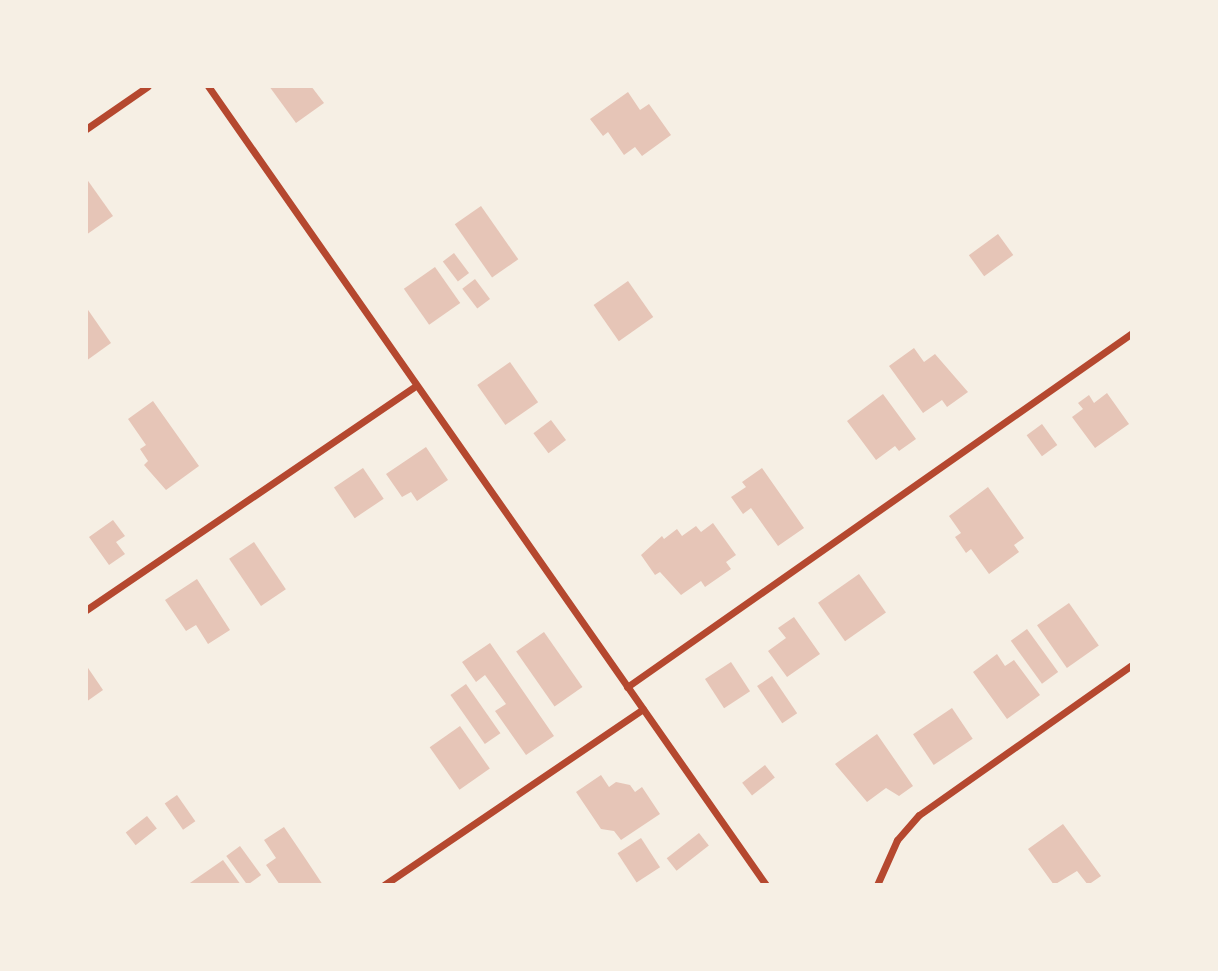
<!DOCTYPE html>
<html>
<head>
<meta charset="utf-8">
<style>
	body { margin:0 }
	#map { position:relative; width:1218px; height:971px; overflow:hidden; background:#f6efe4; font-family:Rubik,sans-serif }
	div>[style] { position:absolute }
	.building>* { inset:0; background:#e6c5b7; transform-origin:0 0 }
	.minor>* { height:7px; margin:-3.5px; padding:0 3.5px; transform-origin:3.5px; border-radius:3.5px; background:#b5482f }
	span { translate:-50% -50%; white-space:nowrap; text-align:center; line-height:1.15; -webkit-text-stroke:7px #f6efe4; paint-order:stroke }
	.frame { position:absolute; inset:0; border:88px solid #f6efe4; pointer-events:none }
</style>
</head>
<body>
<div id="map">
	<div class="building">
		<i style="clip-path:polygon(269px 86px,311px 86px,324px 103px,296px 123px)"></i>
		<i style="clip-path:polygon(628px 92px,640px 110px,649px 104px,671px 135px,642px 156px,635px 147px,624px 155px,608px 132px,603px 136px,590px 119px)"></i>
		<i style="clip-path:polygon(86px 178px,113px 216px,86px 235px)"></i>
		<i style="left:481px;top:206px;width:65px;height:32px;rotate:55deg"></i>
		<i style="left:998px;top:234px;width:26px;height:36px;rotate:54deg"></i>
		<i style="left:454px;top:253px;width:25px;height:14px;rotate:53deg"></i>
		<i style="left:435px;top:267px;width:44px;height:38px;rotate:55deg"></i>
		<i style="left:475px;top:279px;width:25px;height:16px;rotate:53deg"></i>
		<i style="left:628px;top:281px;width:44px;height:42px;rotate:55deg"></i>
		<i style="clip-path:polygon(86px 307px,111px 343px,86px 361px)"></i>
		<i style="clip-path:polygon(914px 348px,924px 362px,935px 354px,968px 392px,947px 407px,942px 400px,923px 413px,889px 366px)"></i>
		<i style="left:510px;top:362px;width:49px;height:40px;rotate:55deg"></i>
		<i style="clip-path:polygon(1107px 393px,1129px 424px,1095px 448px,1072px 417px,1083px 409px,1078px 403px,1089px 395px,1094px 403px)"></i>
		<i style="clip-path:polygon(883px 394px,916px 439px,899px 451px,895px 446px,876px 460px,847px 421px)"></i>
		<i style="clip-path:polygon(153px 401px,199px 466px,166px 490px,144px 465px,148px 461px,140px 449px,146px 445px,128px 419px)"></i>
		<i style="left:551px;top:420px;width:25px;height:22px;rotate:53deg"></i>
		<i style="left:1042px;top:424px;width:26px;height:19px;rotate:54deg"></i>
		<i style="clip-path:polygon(426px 447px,448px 480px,417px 501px,411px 492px,402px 497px,386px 474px)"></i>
		<i style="left:363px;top:468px;width:37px;height:35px;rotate:56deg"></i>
		<i style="clip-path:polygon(762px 468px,804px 528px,778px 546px,751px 508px,743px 514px,731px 497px,746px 487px,742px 482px)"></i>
		<i style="clip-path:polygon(988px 487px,1024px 538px,1014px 545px,1019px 552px,989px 574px,971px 549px,966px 553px,955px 537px,961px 533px,949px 516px)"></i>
		<i style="clip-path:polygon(113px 520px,125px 536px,116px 542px,125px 554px,109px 565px,89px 537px)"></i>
		<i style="clip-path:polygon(713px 523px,736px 555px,726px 562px,731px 569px,705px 587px,701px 581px,681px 595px,660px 572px,655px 575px,641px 555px,662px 536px,664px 539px,677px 529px,682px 536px,696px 526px,701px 532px)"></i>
		<i style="left:254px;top:542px;width:57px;height:30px;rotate:56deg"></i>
		<i style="left:859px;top:574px;width:47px;height:50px;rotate:55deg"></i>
		<i style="clip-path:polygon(197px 579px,230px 630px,208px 644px,196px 625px,186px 631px,165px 600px)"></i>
		<i style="left:1069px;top:603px;width:52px;height:39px;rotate:55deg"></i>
		<i style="clip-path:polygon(794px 617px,820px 654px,787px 677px,768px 651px,786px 638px,778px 628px)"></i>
		<i style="left:1027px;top:629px;width:53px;height:20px;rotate:54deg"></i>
		<i style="left:544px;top:632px;width:67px;height:34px;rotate:55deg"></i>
		<i style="clip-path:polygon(490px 643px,554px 736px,526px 755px,495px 711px,506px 704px,485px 675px,476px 682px,462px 662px)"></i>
		<i style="clip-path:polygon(997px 654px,1005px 666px,1014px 660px,1040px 695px,1007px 719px,973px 672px)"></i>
		<i style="left:731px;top:662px;width:35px;height:31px;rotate:57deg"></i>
		<i style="clip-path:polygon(86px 665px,103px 690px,86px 702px)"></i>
		<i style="left:772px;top:676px;width:45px;height:18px;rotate:56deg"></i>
		<i style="left:466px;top:684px;width:60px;height:19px;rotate:55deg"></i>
		<i style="left:952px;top:708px;width:37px;height:47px;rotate:56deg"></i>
		<i style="left:460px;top:726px;width:52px;height:37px;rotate:55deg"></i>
		<i style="clip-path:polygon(877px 734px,913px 786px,899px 796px,886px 788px,867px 802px,835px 764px)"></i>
		<i style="left:765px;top:765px;width:16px;height:29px;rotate:52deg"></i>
		<i style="clip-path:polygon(601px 775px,609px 787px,616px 782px,630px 785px,635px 792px,642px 787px,660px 814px,621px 840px,614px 831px,601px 829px,576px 792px)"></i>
		<i style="left:177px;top:795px;width:32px;height:15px;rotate:55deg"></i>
		<i style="left:147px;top:816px;width:16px;height:27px;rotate:52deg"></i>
		<i style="clip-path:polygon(1063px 824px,1101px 876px,1088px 885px,1077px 871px,1054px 885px,1028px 849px)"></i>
		<i style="clip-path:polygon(284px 827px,303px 855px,323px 885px,280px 885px,266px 865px,276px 858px,264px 840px)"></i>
		<i style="left:699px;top:833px;width:16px;height:41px;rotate:52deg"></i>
		<i style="left:641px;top:838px;width:35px;height:28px;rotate:57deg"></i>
		<i style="left:240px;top:846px;width:36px;height:17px;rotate:54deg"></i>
		<i style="clip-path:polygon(223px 860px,241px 885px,187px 885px)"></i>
	</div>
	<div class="minor">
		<i style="left:208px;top:86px;width:975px;rotate:55.07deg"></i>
		<i style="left:86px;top:129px;width:75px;rotate:-34.7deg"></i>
		<i style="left:86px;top:610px;width:399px;rotate:-34.2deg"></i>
		<i style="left:627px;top:687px;width:617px;rotate:-35.03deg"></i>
		<i style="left:384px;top:885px;width:313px;rotate:-34.2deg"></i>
		<i style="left:877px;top:885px;width:49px;rotate:-66deg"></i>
		<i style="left:897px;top:840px;width:33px;rotate:-49deg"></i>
		<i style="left:919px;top:815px;width:261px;rotate:-35.2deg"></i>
	</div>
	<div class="frame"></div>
</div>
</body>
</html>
